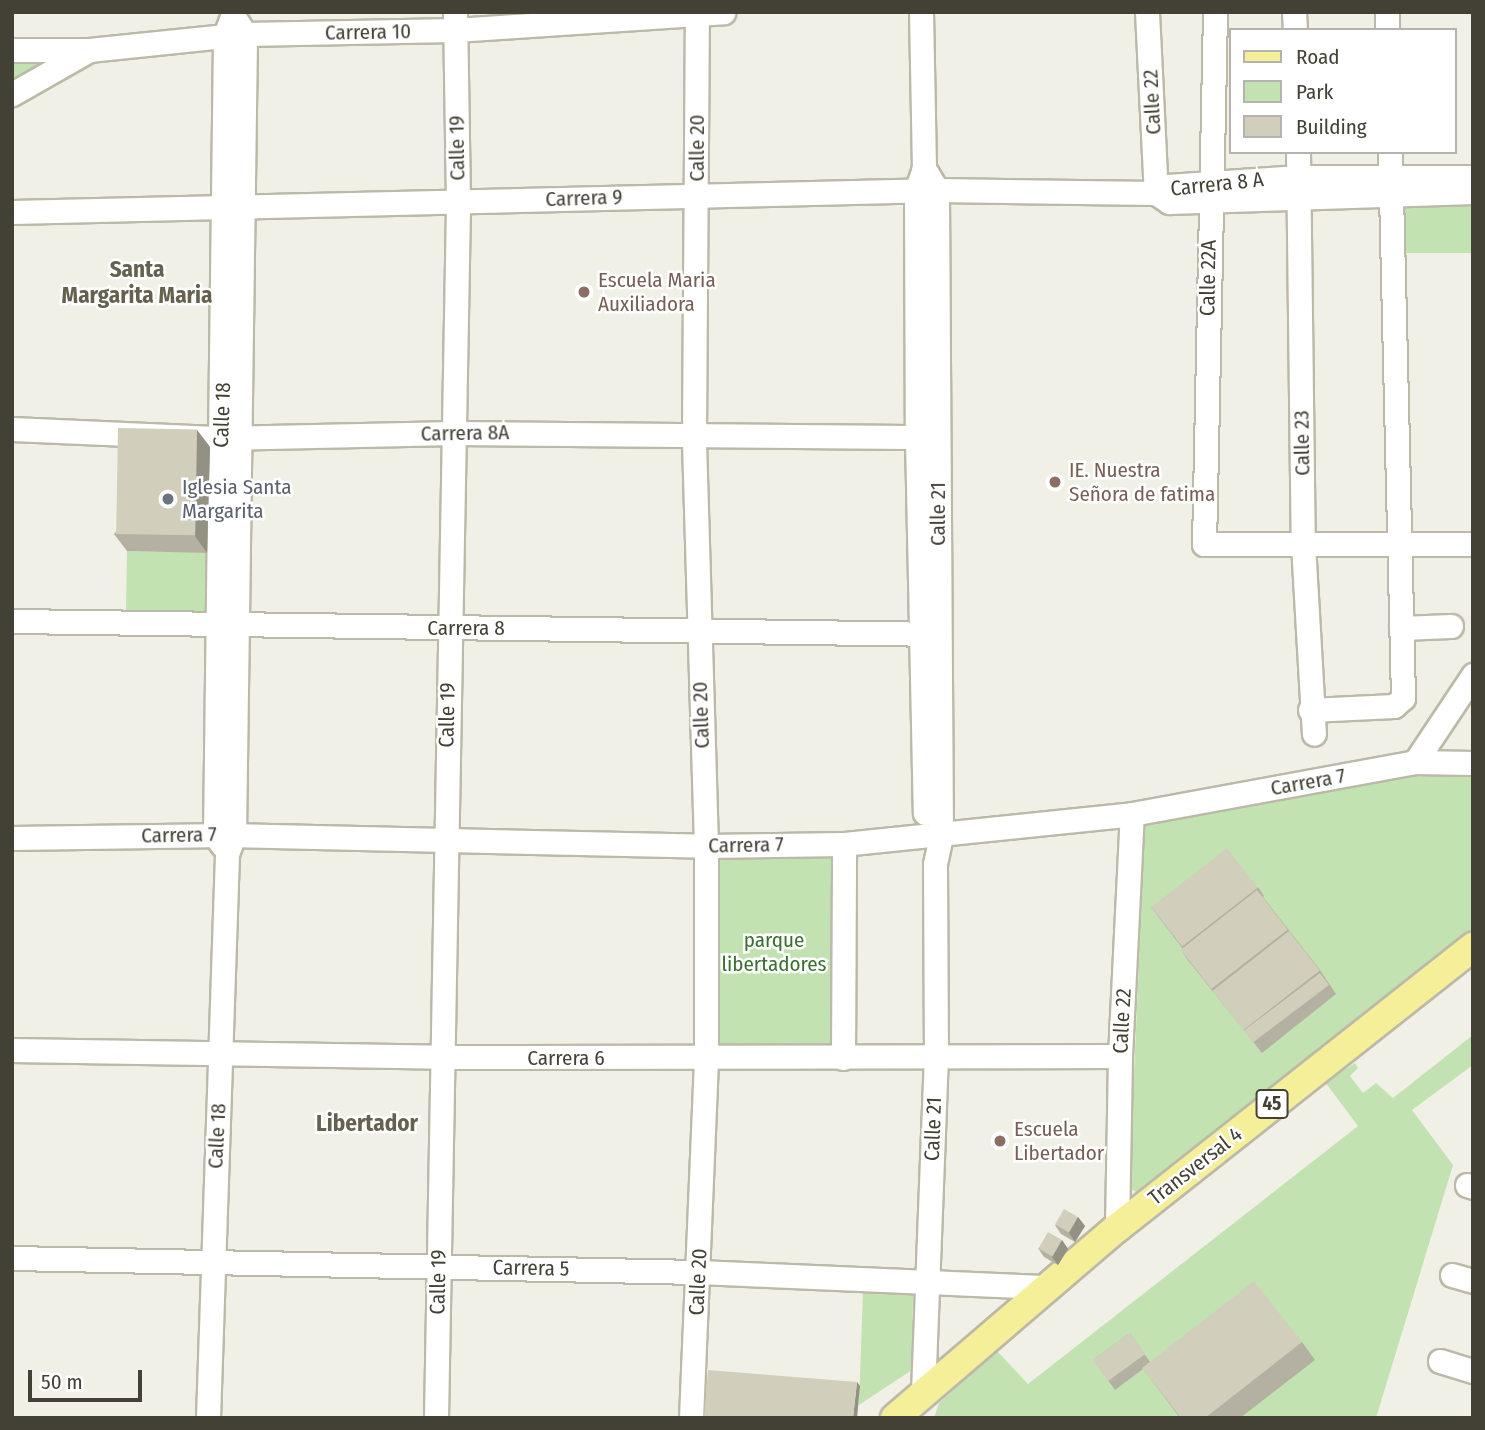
<!DOCTYPE html>
<html>
<head>
<meta charset="utf-8">
<style>
	body { margin:0 }
	#map { position:relative; width:1485px; height:1430px; overflow:hidden; background:#f1f0e6; font-family:"Fira Sans Condensed",sans-serif }
	div>[style] { position:absolute }
	.green>* { inset:0; background:#c2e3b1; transform-origin:0 0 }
	.roads { filter:drop-shadow(2px 0 #bcb9a9) drop-shadow(-2px 0 #bcb9a9) drop-shadow(0 2px #bcb9a9) drop-shadow(0 -2px #bcb9a9) }
	.minor>* { height:23px; margin:-11.5px; padding:0 11.5px; transform-origin:11.5px; border-radius:11.5px; background:#fff }
	.major>* { height:28px; margin:-14px; padding:0 14px; transform-origin:14px; border-radius:14px; background:#f6ef9a }
	.wall>* { inset:0; background:#b5b1a2 }
	.shaded-wall>* { inset:0; background:#939084 }
	.building>* { inset:0; background:#d2cebc; transform-origin:0 0 }
	.dots>* { width:19px; height:19px; translate:-50% -50%; box-sizing:border-box; border:4px solid #fff; border-radius:50% }
	span { translate:-50% -50%; white-space:nowrap; text-align:center; line-height:1.15; -webkit-text-stroke:5px #fff; paint-order:stroke }
	.shield-label span { padding:2px 5px; background:#fff; border:2px solid; border-radius:5px; -webkit-text-stroke-width:0 }
	.shield-label { font-size:19px; color:#434136; font-weight:700 }
	.street-label { font-size:21px; color:#434136 }
	.education-label { font-size:21px; color:#785e54 }
	.left { translate:0 -50%; text-align:left }
	.worship-label { font-size:21px; color:#5b616d }
	.park-label { font-size:21px; color:#39702e }
	.neighbourhood-label { font-size:23px; color:#65614e; font-weight:700 }
	.frame { position:absolute; inset:0; border:14px solid #434136; pointer-events:none }
	.legend { position:absolute; left:1229px; top:28px; width:228px; height:126px; box-sizing:border-box; background:#fff; border:2px solid #b4b3af; margin:0; padding:9px 12px; list-style:none; font-size:21px; color:#434136 }
	.legend li { display:flex; align-items:center; gap:14px; height:35px }
	.legend b { width:35px; border:2px solid #b4b3af }
	.scale { position:absolute; left:28px; top:1370px; width:114px; height:32px; box-sizing:border-box; border:4px solid #434136; border-top:0; padding-left:9px; font-size:21px; line-height:24px; white-space:nowrap; color:#434136; -webkit-text-stroke:5px #fff; paint-order:stroke }
</style>
</head>
<body>
<div id="map">
	<div class="green">
		<i style="clip-path:polygon(12px 54px,76px 54px,12px 90px)"></i>
		<i style="left:1473px;top:195px;width:58px;height:72px;rotate:90deg"></i>
		<i style="left:127px;top:551px;width:80px;height:62px;rotate:1deg"></i>
		<i style="clip-path:polygon(1417px 771px,1473px 773px,1473px 929px,1136px 1192px,1129px 1188px,1145px 825px)"></i>
		<i style="left:834px;top:856px;width:191px;height:119px;rotate:90deg"></i>
		<i style="clip-path:polygon(1473px 1035px,1473px 1065px,1412px 1110px,1453px 1165px,1376px 1418px,934px 1418px,939px 1403px,997px 1351px,1028px 1384px,1358px 1126px,1325px 1082px,1355px 1063px,1358px 1068px,1350px 1076px,1363px 1093px,1376px 1083px,1393px 1098px)"></i>
		<i style="clip-path:polygon(863px 1291px,913px 1293px,912px 1370px,859px 1405px)"></i>
	</div>
	<div class="roads">
		<div class="minor">
			<i style="left:921px;top:12px;width:156px;rotate:88.9deg"></i>
			<i style="left:924px;top:168px;width:24px;rotate:109deg"></i>
			<i style="left:916px;top:191px;width:247px;rotate:89.8deg"></i>
			<i style="left:917px;top:438px;width:375px;rotate:88.8deg"></i>
			<i style="left:1147px;top:12px;width:181px;rotate:87.2deg"></i>
			<i style="left:1215px;top:12px;width:532px;rotate:91.18deg"></i>
			<i style="left:1204px;top:544px;width:269px"></i>
			<i style="left:1294px;top:12px;width:18px;rotate:87deg"></i>
			<i style="left:1387px;top:12px;width:18px;rotate:90deg"></i>
			<i style="left:12px;top:50px;width:77px"></i>
			<i style="left:89px;top:50px;width:157px;rotate:-5.9deg"></i>
			<i style="left:245px;top:34px;width:210px;rotate:-1.1deg"></i>
			<i style="left:455px;top:30px;width:269px;rotate:-3.8deg"></i>
			<i style="left:12px;top:94px;width:85px;rotate:-29.6deg"></i>
			<i style="left:1298px;top:152px;width:392px;rotate:89.3deg"></i>
			<i style="left:1303px;top:544px;width:190px;rotate:86.7deg"></i>
			<i style="left:1156px;top:193px;width:16px;rotate:35deg"></i>
			<i style="left:1169px;top:202px;width:304px;rotate:-1.9deg"></i>
			<i style="left:1156px;top:193px;width:13px;rotate:-32deg"></i>
			<i style="left:1167px;top:186px;width:132px;rotate:-3.9deg"></i>
			<i style="left:1299px;top:177px;width:174px"></i>
			<i style="left:12px;top:212px;width:925px;rotate:-1.36deg"></i>
			<i style="left:937px;top:190px;width:219px;rotate:0.8deg"></i>
			<i style="left:12px;top:429px;width:209px;rotate:2.5deg"></i>
			<i style="left:221px;top:438px;width:233px;rotate:-1.2deg"></i>
			<i style="left:454px;top:433px;width:483px;rotate:0.5deg"></i>
			<i style="left:12px;top:621px;width:927px;rotate:0.8deg"></i>
			<i style="left:1401px;top:628px;width:50px;rotate:-2.3deg"></i>
			<i style="left:1310px;top:710px;width:84px;rotate:-2.7deg"></i>
			<i style="left:1394px;top:706px;width:12px;rotate:-42deg"></i>
			<i style="left:1403px;top:698px;width:546px;rotate:-91.36deg"></i>
			<i style="left:1415px;top:762px;width:105px;rotate:-56.3deg"></i>
			<i style="left:12px;top:838px;width:216px;rotate:-0.8deg"></i>
			<i style="left:228px;top:835px;width:478px;rotate:1.3deg"></i>
			<i style="left:706px;top:846px;width:138px;rotate:-0.8deg"></i>
			<i style="left:844px;top:844px;width:290px;rotate:-5.9deg"></i>
			<i style="left:1132px;top:814px;width:288px;rotate:-10.4deg"></i>
			<i style="left:1415px;top:762px;width:58px;rotate:1deg"></i>
			<i style="left:222px;top:845px;width:12px;rotate:-125deg"></i>
			<i style="left:215px;top:835px;width:800px;rotate:-89.28deg"></i>
			<i style="left:225px;top:35px;width:25px;rotate:-69deg"></i>
			<i style="left:12px;top:1050px;width:432px;rotate:0.9deg"></i>
			<i style="left:444px;top:1057px;width:676px;rotate:-0.08deg"></i>
			<i style="left:843px;top:1058px;width:214px;rotate:-89.7deg"></i>
			<i style="left:1467px;top:1185px;width:6px;rotate:18deg"></i>
			<i style="left:1117px;top:1228px;width:172px;rotate:-89deg"></i>
			<i style="left:1120px;top:1056px;width:242px;rotate:-87.2deg"></i>
			<i style="left:12px;top:1258px;width:687px;rotate:1.17deg"></i>
			<i style="left:699px;top:1272px;width:350px;rotate:2.5deg"></i>
			<i style="left:1452px;top:1275px;width:22px;rotate:16deg"></i>
			<i style="left:1440px;top:1361px;width:34px;rotate:17deg"></i>
			<i style="left:923px;top:1393px;width:336px;rotate:-87.8deg"></i>
			<i style="left:936px;top:1057px;width:193px;rotate:-90.3deg"></i>
			<i style="left:935px;top:864px;width:30px;rotate:-78deg"></i>
			<i style="left:941px;top:835px;width:645px;rotate:-90.36deg"></i>
			<i style="left:937px;top:190px;width:26px;rotate:-121deg"></i>
			<i style="left:208px;top:1418px;width:564px;rotate:-88.07deg"></i>
			<i style="left:227px;top:854px;width:20px;rotate:-70deg"></i>
			<i style="left:234px;top:835px;width:801px;rotate:-89.21deg"></i>
			<i style="left:245px;top:34px;width:20px;rotate:-123deg"></i>
			<i style="left:436px;top:1418px;width:1216px;rotate:-88.96deg"></i>
			<i style="left:458px;top:202px;width:190px;rotate:-90.9deg"></i>
			<i style="left:691px;top:1418px;width:360px;rotate:-87.6deg"></i>
			<i style="left:706px;top:1058px;width:212px;rotate:-90deg"></i>
			<i style="left:706px;top:846px;width:413px;rotate:-91.7deg"></i>
			<i style="left:694px;top:433px;width:421px;rotate:-89.6deg"></i>
		</div>
		<div class="major">
			<i style="left:895px;top:1418px;width:292px;rotate:-40.6deg"></i>
			<i style="left:1117px;top:1228px;width:454px;rotate:-38.3deg"></i>
		</div>
	</div>
	<div class="wall">
		<i style="clip-path:polygon(197px 430px,210px 447px,207px 553px,127px 551px,114px 534px)"></i>
		<i style="clip-path:polygon(1258px 887px,1264px 896px,1263px 897px,1320px 970px,1336px 994px,1262px 1053px,1187px 959px,1181px 950px,1183px 949px,1151px 907px)"></i>
		<i style="clip-path:polygon(1078px 1217px,1085px 1226px,1075px 1242px,1061px 1234px,1055px 1225px)"></i>
		<i style="clip-path:polygon(1062px 1240px,1068px 1249px,1058px 1265px,1044px 1257px,1038px 1248px)"></i>
		<i style="clip-path:polygon(1130px 1333px,1150px 1362px,1302px 1342px,1315px 1360px,1240px 1418px,1180px 1418px,1143px 1369px,1115px 1390px,1093px 1360px)"></i>
	</div>
	<div class="shaded-wall">
		<i style="clip-path:polygon(197px 430px,210px 447px,207px 553px,195px 536px)"></i>
		<i style="clip-path:polygon(1078px 1217px,1085px 1226px,1075px 1242px,1069px 1233px)"></i>
		<i style="clip-path:polygon(1062px 1240px,1068px 1249px,1058px 1265px,1052px 1257px)"></i>
		<i style="clip-path:polygon(857px 1382px,860px 1386px,857px 1418px,853px 1418px)"></i>
	</div>
	<div class="building">
		<i style="left:118px;top:428px;width:79px;height:106px;rotate:1deg"></i>
		<i style="left:1227px;top:848px;width:50px;height:96px;rotate:52deg"></i>
		<i style="left:1257px;top:890px;width:50px;height:97px;rotate:52deg"></i>
		<i style="left:1289px;top:931px;width:50px;height:97px;rotate:52deg"></i>
		<i style="left:1320px;top:973px;width:15px;height:95px;rotate:53deg"></i>
		<i style="left:1064px;top:1209px;width:16px;height:18px;rotate:30deg"></i>
		<i style="left:1048px;top:1232px;width:16px;height:19px;rotate:30deg"></i>
		<i style="clip-path:polygon(1254px 1281px,1302px 1342px,1205px 1418px,1181px 1418px,1142px 1368px)"></i>
		<i style="left:1130px;top:1333px;width:26px;height:46px;rotate:54deg"></i>
		<i style="clip-path:polygon(708px 1370px,857px 1382px,853px 1418px,704px 1418px)"></i>
		<i style="clip-path:polygon(491px 1416px,526px 1417px,491px 1418px)"></i>
	</div>
	<div class="dots">
		<i style="left:584px;top:292px;background:#8d6e63"></i>
		<i style="left:1055px;top:482px;background:#8d6e63"></i>
		<i style="left:168px;top:499px;background:#6b7280"></i>
		<i style="left:1000px;top:1141px;background:#8d6e63"></i>
	</div>
	<div class="shield-label">
		<span style="left:1272px;top:1104px">45</span>
	</div>
	<div class="street-label">
		<span style="left:368px;top:32px;rotate:-1deg">Carrera 10</span>
		<span style="left:1152px;top:102px;rotate:-93deg">Calle 22</span>
		<span style="left:457px;top:148px;rotate:-91deg">Calle 19</span>
		<span style="left:697px;top:148px;rotate:-90deg">Calle 20</span>
		<span style="left:1217px;top:184px;rotate:-6deg">Carrera 8 A</span>
		<span style="left:584px;top:198px;rotate:-2deg">Carrera 9</span>
		<span style="left:1208px;top:278px;rotate:-89deg">Calle 22A</span>
		<span style="left:222px;top:415px;rotate:-88deg">Calle 18</span>
		<span style="left:465px;top:433px;rotate:-1deg">Carrera 8A</span>
		<span style="left:1302px;top:443px;rotate:-91deg">Calle 23</span>
		<span style="left:938px;top:514px;rotate:-90deg">Calle 21</span>
		<span style="left:466px;top:628px">Carrera 8</span>
		<span style="left:447px;top:715px;rotate:-89deg">Calle 19</span>
		<span style="left:701px;top:715px;rotate:-92deg">Calle 20</span>
		<span style="left:1308px;top:782px;rotate:-10deg">Carrera 7</span>
		<span style="left:179px;top:835px;rotate:-1deg">Carrera 7</span>
		<span style="left:746px;top:845px;rotate:-1deg">Carrera 7</span>
		<span style="left:1122px;top:1021px;rotate:-87deg">Calle 22</span>
		<span style="left:566px;top:1058px">Carrera 6</span>
		<span style="left:933px;top:1129px;rotate:-88deg">Calle 21</span>
		<span style="left:217px;top:1136px;rotate:-87deg">Calle 18</span>
		<span style="left:1195px;top:1166px;rotate:-38deg">Transversal 4</span>
		<span style="left:531px;top:1268px;rotate:1deg">Carrera 5</span>
		<span style="left:438px;top:1282px;rotate:-89deg">Calle 19</span>
		<span style="left:698px;top:1282px;rotate:-87deg">Calle 20</span>
	</div>
	<div class="education-label">
		<span class="left" style="left:598px;top:292px">Escuela Maria<br>Auxiliadora</span>
		<span class="left" style="left:1069px;top:482px">IE. Nuestra<br>Señora de fatima</span>
		<span class="left" style="left:1014px;top:1141px">Escuela<br>Libertador</span>
	</div>
	<div class="worship-label">
		<span class="left" style="left:182px;top:499px">Iglesia Santa<br>Margarita</span>
	</div>
	<div class="park-label">
		<span style="left:774px;top:952px">parque<br>libertadores</span>
	</div>
	<div class="neighbourhood-label">
		<span style="left:137px;top:282px">Santa<br>Margarita Maria</span>
		<span style="left:367px;top:1123px">Libertador</span>
	</div>
	<div class="frame"></div>
	<ul class="legend">
	<li><b style="height:9px;background:#f6ef9a"></b>Road</li>
	<li><b style="height:19px;background:#c2e3b1"></b>Park</li>
	<li><b style="height:19px;background:#d2cebc"></b>Building</li>
	</ul>
	<div class="scale">50 m</div>
</div>
</body>
</html>
